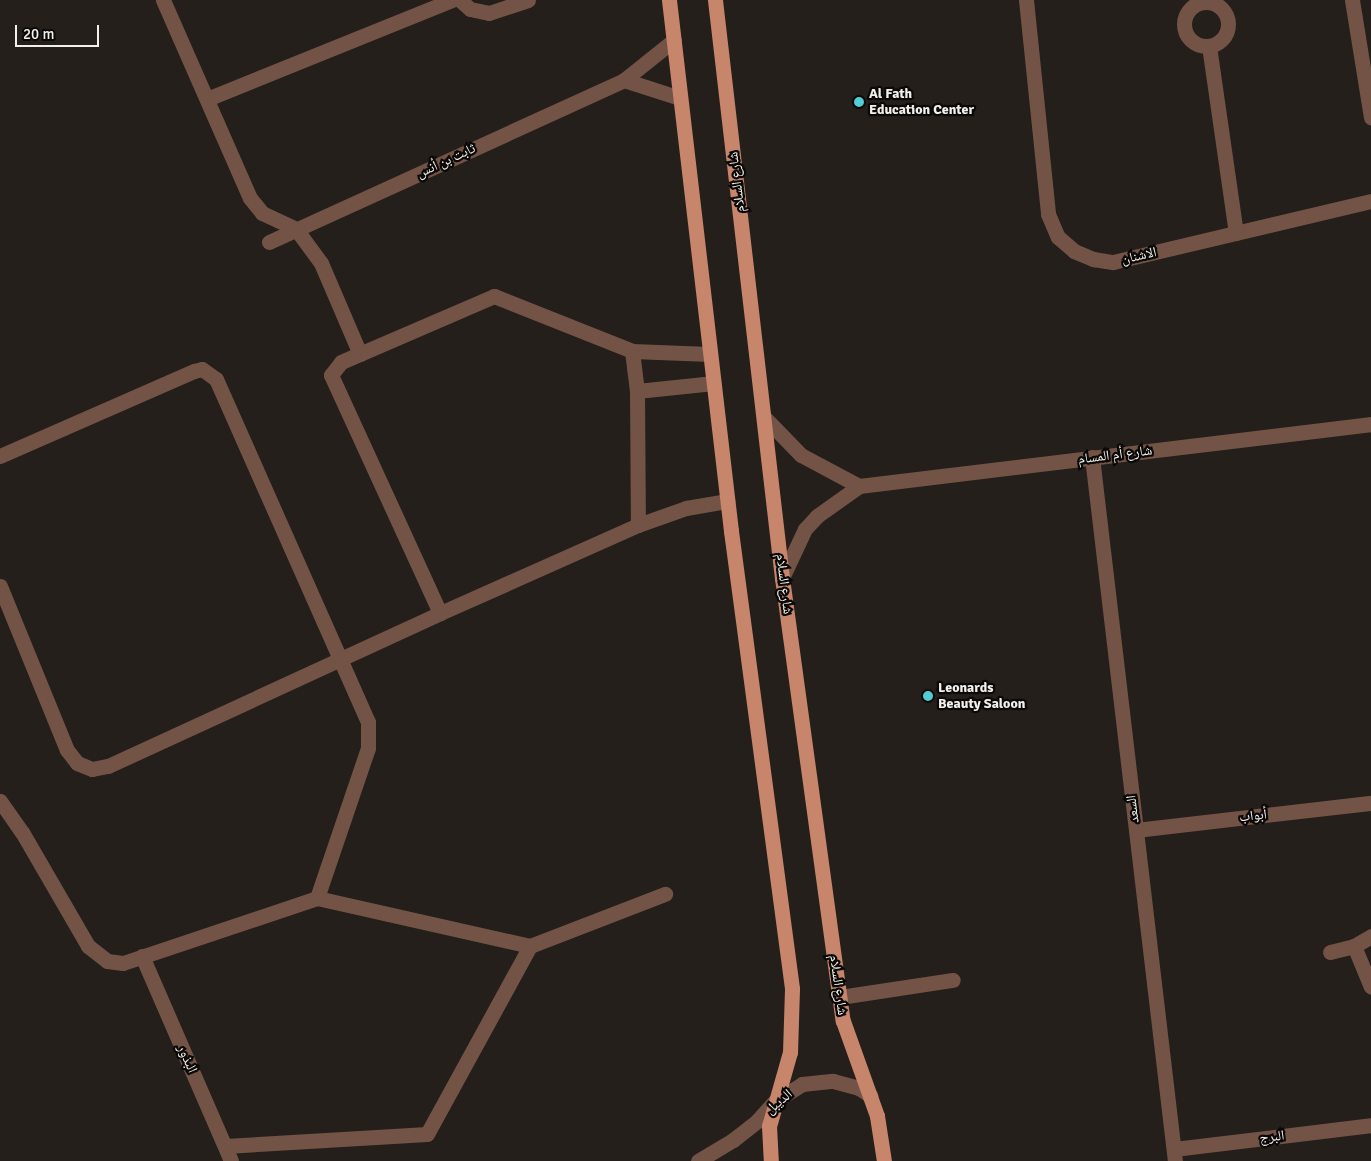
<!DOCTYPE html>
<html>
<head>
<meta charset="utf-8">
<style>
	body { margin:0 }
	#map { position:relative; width:1371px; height:1161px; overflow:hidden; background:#241f1b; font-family:Signika,"Noto Naskh Arabic",sans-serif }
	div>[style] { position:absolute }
	.minor>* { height:15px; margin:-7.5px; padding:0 7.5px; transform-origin:7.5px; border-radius:7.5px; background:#735346 }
	.minor>.ring { margin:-7.5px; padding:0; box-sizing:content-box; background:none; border:15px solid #735346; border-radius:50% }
	.major>* { height:15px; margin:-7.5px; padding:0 7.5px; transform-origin:7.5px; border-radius:7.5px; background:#c7856b }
	.dots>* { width:14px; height:14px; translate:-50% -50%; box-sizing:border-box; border:2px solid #0b0908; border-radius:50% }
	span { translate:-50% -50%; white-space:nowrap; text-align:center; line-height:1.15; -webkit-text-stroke:4.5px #0b0908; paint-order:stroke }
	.poi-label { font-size:14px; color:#f3f0ec; font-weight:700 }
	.left { translate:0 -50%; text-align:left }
	.street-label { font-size:14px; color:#f3f0ec }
	.scale { position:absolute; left:15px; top:25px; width:84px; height:22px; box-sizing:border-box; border:2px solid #f3f0ec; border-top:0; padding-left:6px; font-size:15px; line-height:18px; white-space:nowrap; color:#f3f0ec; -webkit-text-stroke:4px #0b0908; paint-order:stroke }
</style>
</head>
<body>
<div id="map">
	<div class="minor">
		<i style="left:163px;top:0;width:216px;rotate:66.3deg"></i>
		<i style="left:250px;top:198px;width:19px;rotate:51deg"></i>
		<i style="left:262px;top:213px;width:38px;rotate:25deg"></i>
		<i style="left:296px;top:229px;width:42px;rotate:53.7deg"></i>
		<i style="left:321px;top:263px;width:99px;rotate:66.8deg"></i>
		<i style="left:460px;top:0;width:13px;rotate:42deg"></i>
		<i style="left:470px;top:9px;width:19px;rotate:12deg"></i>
		<i style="left:489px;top:13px;width:41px;rotate:-18.4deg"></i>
		<i style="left:1026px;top:0;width:215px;rotate:84.1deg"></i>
		<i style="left:1048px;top:214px;width:25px;rotate:67deg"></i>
		<i style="left:1058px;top:237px;width:21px;rotate:41deg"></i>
		<i style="left:1074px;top:251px;width:21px;rotate:23deg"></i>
		<i style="left:1093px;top:259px;width:20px;rotate:9deg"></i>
		<i style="left:1113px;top:262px;width:265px;rotate:-13.3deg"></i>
		<i style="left:1352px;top:0;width:119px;rotate:80.8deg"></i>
		<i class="ring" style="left:1184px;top:2px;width:29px;height:29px"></i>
		<i style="left:1209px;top:46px;width:189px;rotate:81.8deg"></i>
		<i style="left:624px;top:80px;width:59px;rotate:17.8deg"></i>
		<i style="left:207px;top:99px;width:264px;rotate:-22deg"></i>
		<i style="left:269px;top:242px;width:390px;rotate:-24.5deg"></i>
		<i style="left:624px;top:80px;width:64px;rotate:-38.7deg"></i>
		<i style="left:494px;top:296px;width:149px;rotate:21.7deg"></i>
		<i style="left:632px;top:351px;width:40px;rotate:82.9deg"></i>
		<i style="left:637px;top:391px;width:134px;rotate:89.6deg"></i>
		<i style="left:638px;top:525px;width:217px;rotate:156deg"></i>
		<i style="left:440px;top:613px;width:262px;rotate:-114.6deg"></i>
		<i style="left:331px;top:375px;width:16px;rotate:-52deg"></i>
		<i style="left:341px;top:362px;width:167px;rotate:-23.3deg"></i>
		<i style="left:632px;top:351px;width:78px;rotate:2.2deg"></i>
		<i style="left:637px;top:391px;width:77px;rotate:-5.9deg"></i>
		<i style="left:764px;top:417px;width:53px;rotate:45.8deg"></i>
		<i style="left:801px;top:455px;width:66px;rotate:28.1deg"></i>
		<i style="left:0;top:456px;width:212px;rotate:-23.7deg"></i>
		<i style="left:194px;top:371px;width:8px;rotate:-14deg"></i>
		<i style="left:202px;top:369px;width:17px;rotate:36deg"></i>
		<i style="left:216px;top:379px;width:375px;rotate:66.1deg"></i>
		<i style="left:368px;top:722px;width:26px;rotate:90deg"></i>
		<i style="left:368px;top:748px;width:158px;rotate:108.8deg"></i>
		<i style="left:1092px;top:457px;width:709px;rotate:83.28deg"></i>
		<i style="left:638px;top:525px;width:51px;rotate:-19.5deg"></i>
		<i style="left:686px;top:508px;width:42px;rotate:-9.7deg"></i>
		<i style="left:782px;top:578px;width:54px;rotate:-64.9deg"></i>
		<i style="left:805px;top:529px;width:18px;rotate:-47deg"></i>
		<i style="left:817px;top:516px;width:52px;rotate:-35.5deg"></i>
		<i style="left:859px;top:486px;width:516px;rotate:-6.9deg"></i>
		<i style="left:0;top:586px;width:177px;rotate:67.8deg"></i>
		<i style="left:67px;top:750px;width:16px;rotate:52deg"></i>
		<i style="left:77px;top:763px;width:16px;rotate:22deg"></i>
		<i style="left:92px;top:769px;width:16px;rotate:-11deg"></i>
		<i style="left:108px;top:766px;width:366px;rotate:-24.7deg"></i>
		<i style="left:0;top:801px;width:38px;rotate:55deg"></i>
		<i style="left:22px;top:832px;width:132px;rotate:59.9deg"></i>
		<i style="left:88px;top:946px;width:24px;rotate:38deg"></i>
		<i style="left:107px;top:961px;width:16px;rotate:7deg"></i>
		<i style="left:123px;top:963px;width:205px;rotate:-18.5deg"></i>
		<i style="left:317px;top:898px;width:218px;rotate:12.7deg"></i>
		<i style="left:530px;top:946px;width:214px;rotate:118.7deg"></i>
		<i style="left:427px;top:1134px;width:202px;rotate:176.6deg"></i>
		<i style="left:1136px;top:830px;width:237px;rotate:-6.6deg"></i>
		<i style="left:530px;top:946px;width:145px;rotate:-21.1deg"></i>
		<i style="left:1354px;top:946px;width:44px;rotate:67.5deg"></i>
		<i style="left:1330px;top:952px;width:25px;rotate:-14deg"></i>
		<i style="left:1354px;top:946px;width:20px;rotate:-30deg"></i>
		<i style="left:142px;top:956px;width:223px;rotate:66.5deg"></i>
		<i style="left:840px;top:997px;width:114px;rotate:-8.6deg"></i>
		<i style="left:1174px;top:1149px;width:198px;rotate:-6.9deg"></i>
		<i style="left:698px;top:1161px;width:41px;rotate:-31deg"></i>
		<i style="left:733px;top:1140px;width:31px;rotate:-38deg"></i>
		<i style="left:757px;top:1121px;width:27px;rotate:-48deg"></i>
		<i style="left:775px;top:1101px;width:32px;rotate:-32deg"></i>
		<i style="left:802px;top:1084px;width:31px;rotate:-6deg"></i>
		<i style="left:833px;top:1081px;width:27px;rotate:15deg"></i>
		<i style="left:859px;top:1088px;width:14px;rotate:34deg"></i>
	</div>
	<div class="major">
		<i style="left:669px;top:0;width:535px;rotate:83.34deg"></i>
		<i style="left:731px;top:531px;width:462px;rotate:82.4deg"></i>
		<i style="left:792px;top:989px;width:63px;rotate:91.8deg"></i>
		<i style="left:790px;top:1052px;width:77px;rotate:105.8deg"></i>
		<i style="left:769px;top:1126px;width:35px;rotate:87deg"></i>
		<i style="left:715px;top:0;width:582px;rotate:83.39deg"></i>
		<i style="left:782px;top:578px;width:447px;rotate:82.2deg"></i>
		<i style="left:843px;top:1021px;width:101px;rotate:70.3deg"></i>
		<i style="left:877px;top:1116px;width:46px;rotate:81.2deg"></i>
	</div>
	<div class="dots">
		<i style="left:859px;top:102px;background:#52ccd5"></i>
		<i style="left:928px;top:696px;background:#52ccd5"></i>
	</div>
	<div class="poi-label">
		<span class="left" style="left:869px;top:102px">Al Fath<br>Education Center</span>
		<span class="left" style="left:938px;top:696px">Leonards<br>Beauty Saloon</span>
	</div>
	<div class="street-label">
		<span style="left:446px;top:161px;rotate:-25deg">ثابت بن أنس</span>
		<span style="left:737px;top:182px;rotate:-97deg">شارع السلام</span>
		<span style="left:1139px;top:256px;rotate:-13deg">الاشنان</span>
		<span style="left:1115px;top:455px;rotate:-7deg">شارع أم المسام</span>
		<span style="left:784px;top:584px;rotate:83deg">شارع السلام</span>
		<span style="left:1133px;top:809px;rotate:-97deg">السعد</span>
		<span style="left:1253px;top:816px;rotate:-7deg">أبواب</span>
		<span style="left:838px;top:985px;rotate:82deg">شارع السلام</span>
		<span style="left:187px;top:1059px;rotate:66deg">البذور</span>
		<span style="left:779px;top:1102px;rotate:-40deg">الديبل</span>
		<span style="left:1272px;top:1137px;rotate:-7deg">البرج</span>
	</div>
	<div class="scale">20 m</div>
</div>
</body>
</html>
